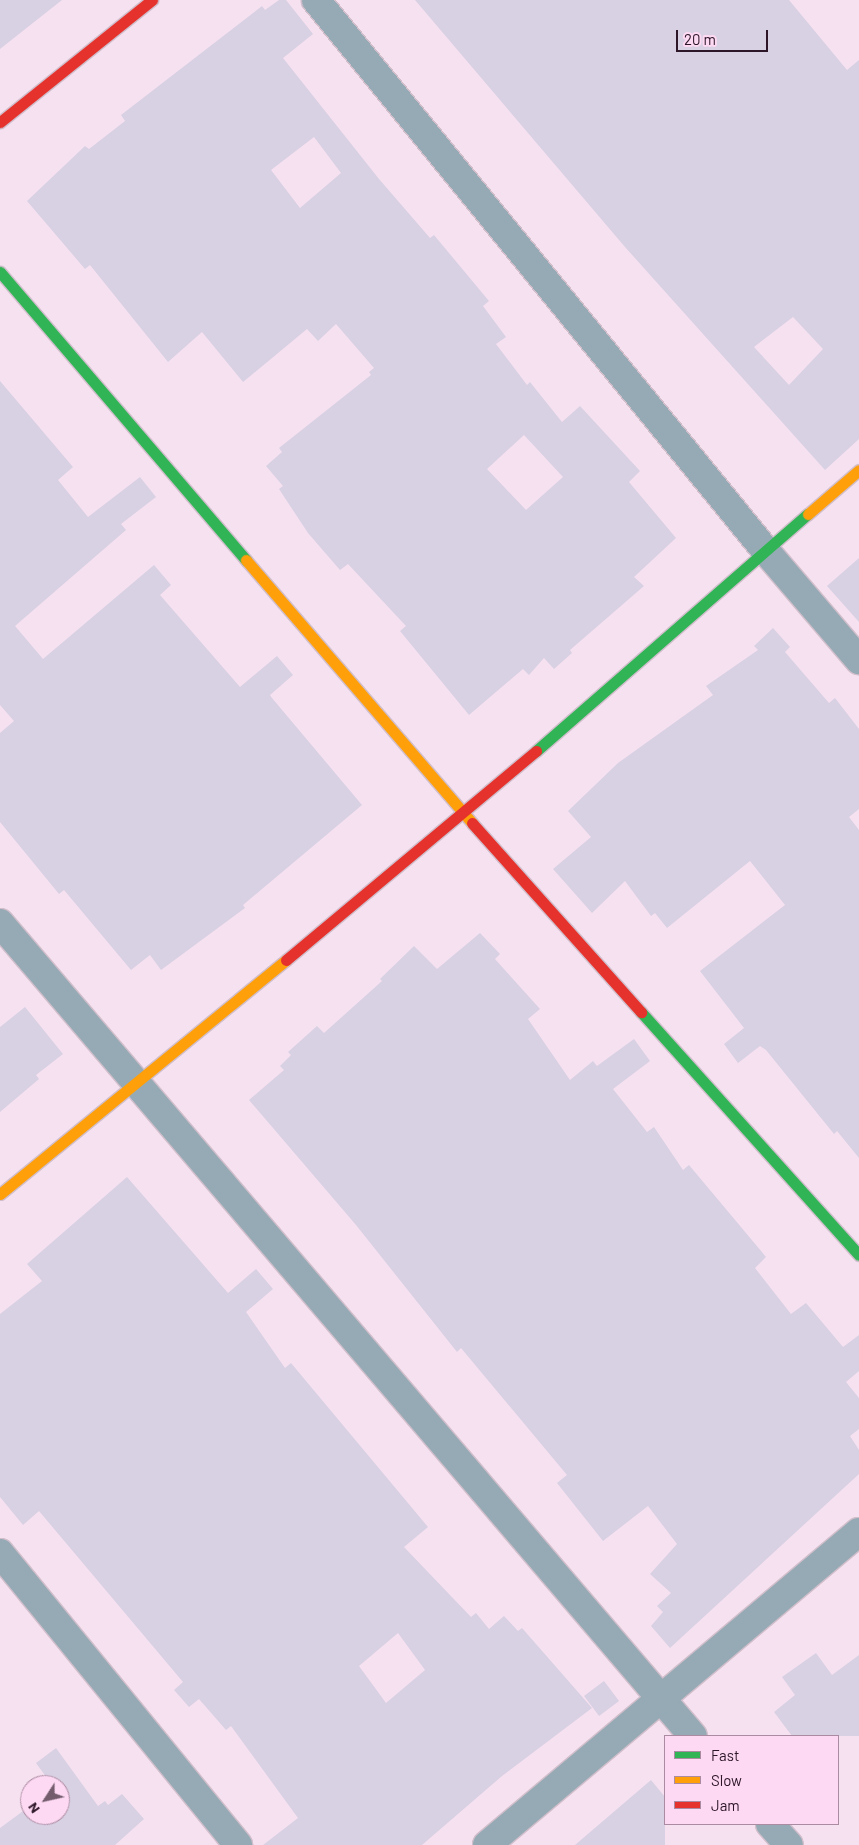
<!DOCTYPE html>
<html>
<head>
<meta charset="utf-8">
<style>
	body { margin:0 }
	#map { position:relative; width:859px; height:1845px; overflow:hidden; background:#f6e1f0; font-family:Barlow,sans-serif }
	div>[style] { position:absolute }
	.building>* { inset:0; background:#d8d0e3; transform-origin:0 0 }
	.roads { filter:drop-shadow(1px 0 #d0becb) drop-shadow(-1px 0 #d0becb) drop-shadow(0 1px #d0becb) drop-shadow(0 -1px #d0becb) }
	.street>* { height:28px; margin:-14px; padding:0 14px; transform-origin:14px; border-radius:14px; background:#95aab4 }
	.fast>* { height:11px; margin:-5.5px; padding:0 5.5px; transform-origin:5.5px; border-radius:5.5px; background:#30b455 }
	.slow>* { height:11px; margin:-5.5px; padding:0 5.5px; transform-origin:5.5px; border-radius:5.5px; background:#ff9f0a }
	.jam>* { height:11px; margin:-5.5px; padding:0 5.5px; transform-origin:5.5px; border-radius:5.5px; background:#e5322d }
	span { translate:-50% -50%; white-space:nowrap; text-align:center; line-height:1.15; -webkit-text-stroke:5px #fed9f3; paint-order:stroke }
	.legend { position:absolute; left:664px; top:1735px; width:175px; height:90px; box-sizing:border-box; background:#fed9f3; border:1px solid #aa8ba1; margin:0; padding:6px 9px; list-style:none; font-size:15px; color:#2c1627 }
	.legend li { display:flex; align-items:center; gap:10px; height:25px }
	.legend b { width:25px; border:1px solid #aa8ba1 }
	.north { position:absolute; left:20px; top:1775px; width:50px; height:50px; box-sizing:border-box; background:#fed9f3; border:1px solid #aa8ba1; border-radius:50%; rotate:235deg; font-size:14px; font-weight:700; line-height:20px; text-align:center; color:#2c1627 }
	.north::after { content:''; display:block; margin:auto; width:18px; height:22px; background:#735d6d; clip-path:polygon(50% 0,100% 100%,50% 72%,0 100%) }
	.scale { position:absolute; left:676px; top:30px; width:92px; height:22px; box-sizing:border-box; border:2px solid #2c1627; border-top:0; padding-left:6px; font-size:15px; line-height:18px; white-space:nowrap; color:#2c1627; -webkit-text-stroke:4px #fed9f3; paint-order:stroke }
</style>
</head>
<body>
<div id="map">
	<div class="building">
		<i style="clip-path:polygon(0 0,62px 0,0 49px)"></i>
		<i style="clip-path:polygon(evenodd,279px 0,286px 0,313px 34px,283px 58px,379px 179px,430px 238px,434px 235px,489px 301px,483px 306px,506px 337px,496px 344px,527px 385px,530px 382px,562px 422px,580px 406px,640px 471px,629px 482px,676px 538px,634px 577px,644px 586px,570px 650px,572px 653px,554px 669px,544px 658px,529px 675px,523px 669px,469px 715px,400px 631px,406px 626px,348px 564px,340px 570px,308px 533px,279px 489px,283px 486px,266px 466px,282px 452px,279px 448px,371px 375px,369px 372px,374px 368px,336px 324px,318px 341px,307px 329px,243px 382px,202px 332px,168px 362px,90px 265px,85px 269px,27px 201px,85px 146px,89px 149px,125px 121px,121px 115px,262px 6px,265px 10px,279px 0,314px 137px,341px 173px,300px 208px,271px 170px,314px 137px,279px 0,524px 435px,563px 477px,526px 510px,487px 469px,524px 435px)"></i>
		<i style="clip-path:polygon(evenodd,415px 0,789px 0,847px 70px,859px 60px,859px 439px,825px 470px,625px 247px,415px 0,793px 317px,823px 349px,789px 385px,754px 347px,793px 317px)"></i>
		<i style="clip-path:polygon(0 381px,73px 467px,58px 480px,88px 517px,140px 477px,156px 497px,121px 524px,126px 530px,15px 626px,43px 659px,154px 565px,171px 585px,160px 595px,240px 687px,277px 656px,293px 675px,270px 695px,272px 698px,362px 805px,243px 905px,245px 908px,161px 970px,150px 955px,131px 970px,64px 890px,59px 894px,0 822px,0 733px,14px 721px,0 705px)"></i>
		<i style="clip-path:polygon(859px 558px,859px 622px,827px 586px)"></i>
		<i style="clip-path:polygon(773px 628px,790px 647px,785px 652px,829px 703px,835px 698px,859px 729px,859px 809px,849px 817px,859px 830px,859px 1158px,837px 1131px,834px 1134px,766px 1050px,760px 1046px,738px 1063px,724px 1044px,744px 1028px,700px 971px,785px 905px,750px 861px,667px 928px,655px 913px,651px 916px,625px 881px,592px 913px,553px 869px,591px 837px,568px 811px,618px 763px,713px 695px,706px 686px,758px 650px,754px 646px)"></i>
		<i style="clip-path:polygon(480px 933px,500px 954px,495px 959px,540px 1009px,528px 1019px,570px 1080px,593px 1061px,597px 1066px,634px 1039px,650px 1061px,613px 1089px,647px 1132px,654px 1127px,683px 1170px,689px 1165px,766px 1257px,755px 1268px,791px 1314px,806px 1303px,843px 1347px,859px 1335px,859px 1371px,846px 1382px,859px 1398px,859px 1429px,850px 1436px,859px 1450px,859px 1474px,670px 1648px,651px 1626px,663px 1612px,657px 1606px,671px 1593px,650px 1574px,677px 1544px,648px 1506px,603px 1541px,557px 1483px,567px 1475px,461px 1348px,457px 1352px,356px 1225px,249px 1100px,284px 1070px,280px 1066px,291px 1055px,288px 1052px,317px 1026px,324px 1033px,382px 981px,380px 979px,414px 946px,437px 969px)"></i>
		<i style="clip-path:polygon(25px 1007px,63px 1054px,36px 1075px,39px 1079px,0 1112px,0 1027px)"></i>
		<i style="clip-path:polygon(evenodd,127px 1177px,228px 1293px,256px 1269px,273px 1289px,246px 1312px,285px 1368px,291px 1363px,428px 1527px,404px 1547px,471px 1617px,476px 1613px,489px 1629px,504px 1616px,518px 1631px,522px 1628px,592px 1708px,502px 1776px,422px 1845px,263px 1845px,298px 1818px,231px 1726px,226px 1730px,199px 1699px,189px 1707px,174px 1690px,183px 1682px,39px 1511px,23px 1525px,0 1497px,0 1314px,42px 1281px,27px 1264px,127px 1177px,398px 1633px,425px 1670px,386px 1703px,359px 1666px,398px 1633px)"></i>
		<i style="clip-path:polygon(816px 1653px,832px 1675px,859px 1655px,859px 1736px,792px 1736px,774px 1712px,795px 1695px,782px 1677px)"></i>
		<i style="left:604px;top:1681px;width:25px;height:25px;rotate:53deg"></i>
		<i style="clip-path:polygon(56px 1748px,98px 1806px,105px 1801px,108px 1805px,122px 1794px,144px 1819px,115px 1845px,0 1845px,0 1828px,30px 1806px,30px 1815px,60px 1815px,60px 1785px,52px 1785px,36px 1763px)"></i>
		<i style="clip-path:polygon(651px 1780px,665px 1797px,665px 1845px,575px 1845px)"></i>
	</div>
	<div class="roads">
		<div class="street">
			<i style="left:316px;top:0;width:710px;rotate:50.77deg"></i>
			<i style="left:765px;top:550px;width:145px;rotate:49.5deg"></i>
			<i style="left:0;top:923px;width:1068px;rotate:49.56deg"></i>
			<i style="left:0;top:1553px;width:377px;rotate:50.8deg"></i>
			<i style="left:770px;top:1824px;width:28px;rotate:48deg"></i>
			<i style="left:487px;top:1845px;width:486px;rotate:-40.1deg"></i>
		</div>
		<div class="fast">
			<i style="left:0;top:272px;width:379px;rotate:49.5deg"></i>
			<i style="left:536px;top:751px;width:361px;rotate:-41.1deg"></i>
			<i style="left:641px;top:1012px;width:326px;rotate:48.1deg"></i>
		</div>
		<div class="slow">
			<i style="left:808px;top:514px;width:67px;rotate:-40.8deg"></i>
			<i style="left:246px;top:560px;width:347px;rotate:49.3deg"></i>
			<i style="left:0;top:1194px;width:370px;rotate:-39.3deg"></i>
		</div>
		<div class="jam">
			<i style="left:0;top:122px;width:195px;rotate:-38.8deg"></i>
			<i style="left:472px;top:823px;width:254px;rotate:48.2deg"></i>
			<i style="left:286px;top:960px;width:326px;rotate:-39.9deg"></i>
		</div>
	</div>
	<ul class="legend">
	<li><b style="height:6px;background:#30b455"></b>Fast</li>
	<li><b style="height:6px;background:#ff9f0a"></b>Slow</li>
	<li><b style="height:6px;background:#e5322d"></b>Jam</li>
	</ul>
	<div class="north">N</div>
	<div class="scale">20 m</div>
</div>
</body>
</html>
